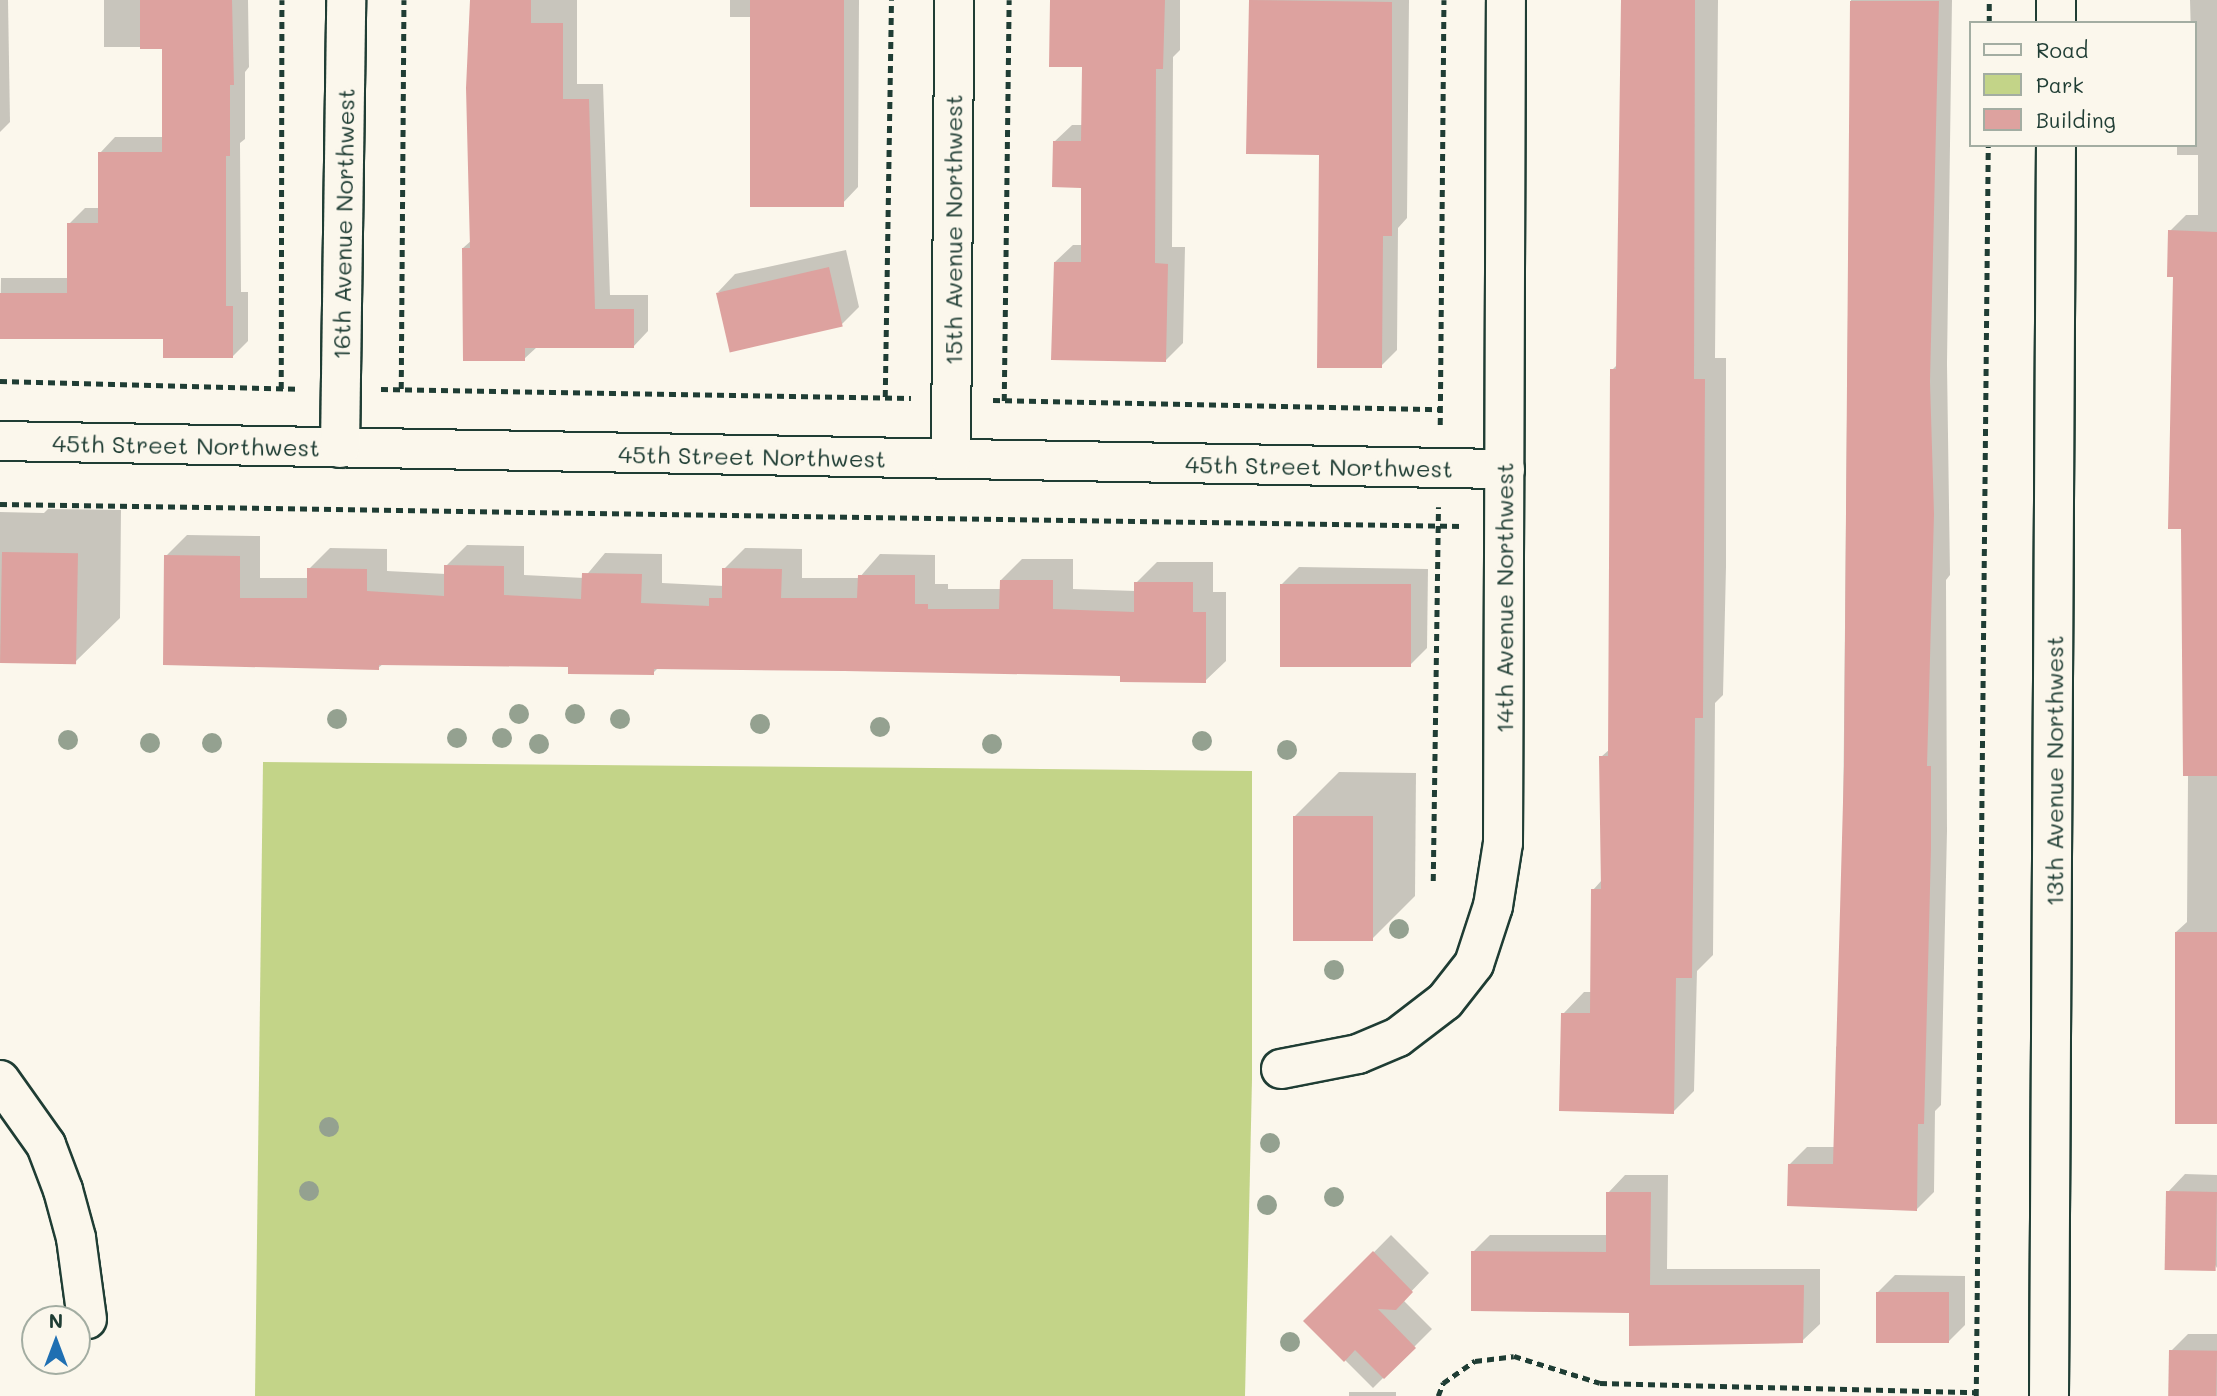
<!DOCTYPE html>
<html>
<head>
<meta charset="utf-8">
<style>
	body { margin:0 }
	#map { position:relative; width:2217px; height:1396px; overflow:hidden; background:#fbf7ec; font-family:Mali,sans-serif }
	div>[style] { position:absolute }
	.green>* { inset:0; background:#c3d488 }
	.shadow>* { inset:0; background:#0003; transform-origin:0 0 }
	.building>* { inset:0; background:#dda29f; transform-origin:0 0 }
	.path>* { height:4.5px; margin-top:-2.25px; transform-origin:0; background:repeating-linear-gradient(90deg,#1f3d34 0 7px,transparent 0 12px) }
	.roads { filter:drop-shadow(2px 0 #1f3d34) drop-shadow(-2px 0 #1f3d34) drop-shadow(0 2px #1f3d34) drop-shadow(0 -2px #1f3d34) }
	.minor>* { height:38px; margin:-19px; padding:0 19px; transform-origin:19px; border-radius:19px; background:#fbf7ec }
	.trees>* { width:20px; height:20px; margin:-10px; border-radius:50%; background:#94a190 }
	span { translate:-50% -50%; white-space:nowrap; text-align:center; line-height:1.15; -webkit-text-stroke:5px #fbf7ec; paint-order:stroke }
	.street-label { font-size:24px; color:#1f3d34 }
	.legend { position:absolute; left:1969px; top:21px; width:228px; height:126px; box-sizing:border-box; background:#fbf7ec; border:2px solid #a3ada2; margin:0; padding:9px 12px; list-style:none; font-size:21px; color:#1f3d34 }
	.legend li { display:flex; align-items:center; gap:14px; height:35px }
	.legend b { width:35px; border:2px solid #a3ada2 }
	.north { position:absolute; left:21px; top:1305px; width:70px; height:70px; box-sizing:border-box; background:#fbf7ec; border:2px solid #a3ada2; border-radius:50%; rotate:0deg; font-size:19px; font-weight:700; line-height:28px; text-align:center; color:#1f3d34 }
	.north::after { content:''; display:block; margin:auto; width:24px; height:32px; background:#1f6fb2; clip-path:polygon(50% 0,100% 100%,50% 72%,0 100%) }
</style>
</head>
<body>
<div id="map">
	<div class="green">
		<i style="clip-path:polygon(263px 762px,1252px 771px,1252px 1079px,1245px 1396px,255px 1396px)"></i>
	</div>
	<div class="shadow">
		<i style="clip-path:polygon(0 0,8px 0,10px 122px,0 132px)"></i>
		<i style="clip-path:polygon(104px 0,248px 0,249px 67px,245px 72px,245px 139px,240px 143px,241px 292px,248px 292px,248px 341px,233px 356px,165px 337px,0 338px,1px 278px,69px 278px,69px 224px,85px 208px,100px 208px,100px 153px,115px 137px,164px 137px,164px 47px,104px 47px)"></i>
		<i style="clip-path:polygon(471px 0,577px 0,577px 84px,603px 84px,610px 295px,648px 295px,648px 331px,633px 347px,537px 347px,524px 359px,463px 248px,472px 240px,468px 46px)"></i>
		<i style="clip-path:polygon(730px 0,859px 0,858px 187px,841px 205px,752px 17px,730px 17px)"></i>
		<i style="clip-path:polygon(1051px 0,1180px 0,1180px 50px,1173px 57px,1172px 247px,1185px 247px,1183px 343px,1166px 360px,1055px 262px,1073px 245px,1082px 245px,1082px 186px,1054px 142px,1072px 125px,1083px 125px,1084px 66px)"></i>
		<i style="clip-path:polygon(1250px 0,1409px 0,1407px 218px,1398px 228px,1397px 350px,1381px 366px,1321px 153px,1248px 152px)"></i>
		<i style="clip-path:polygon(1623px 0,1718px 0,1715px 358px,1726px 358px,1726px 567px,1723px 695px,1715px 703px,1713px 955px,1697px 971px,1694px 1091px,1673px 1112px,1563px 1014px,1584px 992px,1592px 992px,1593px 890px,1602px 880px,1601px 757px,1610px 749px,1612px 370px,1618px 364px)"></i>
		<i style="clip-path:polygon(1851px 0,1952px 0,1947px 364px,1950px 575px,1946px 580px,1947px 831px,1941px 1105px,1935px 1111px,1934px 1192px,1916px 1210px,1790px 1164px,1807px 1147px,1835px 1147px,1836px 1047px,1841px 1042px)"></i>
		<i style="clip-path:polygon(2190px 0,2217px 0,2217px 1123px,2176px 932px,2187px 922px,2188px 776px,2175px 275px,2170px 231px,2186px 215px,2198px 215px,2198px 155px,2177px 155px,2177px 145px,2194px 145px)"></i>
		<i style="clip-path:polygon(846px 250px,859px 307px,842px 324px,718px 292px,735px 274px)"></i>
		<i style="clip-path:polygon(48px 509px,121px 510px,120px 618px,75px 662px,0 663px,0 512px,44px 513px)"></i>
		<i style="clip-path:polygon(187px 535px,260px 536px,260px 578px,309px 578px,309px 569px,330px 548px,387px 549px,387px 571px,446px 574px,446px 566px,467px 545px,524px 546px,524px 575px,584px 578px,605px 553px,662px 554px,662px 583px,724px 586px,724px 569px,745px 548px,802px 549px,802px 578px,859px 578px,880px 554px,935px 555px,935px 584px,948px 584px,948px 589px,1001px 589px,1001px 580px,1022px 559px,1073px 559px,1073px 589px,1136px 591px,1136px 583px,1157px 562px,1213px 562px,1213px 592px,1226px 592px,1226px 661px,1205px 681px,1122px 674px,659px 667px,653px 673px,570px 665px,383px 664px,378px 668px,165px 663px,166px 556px)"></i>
		<i style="clip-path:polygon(1299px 567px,1428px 569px,1427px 648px,1410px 665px,1281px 585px)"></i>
		<i style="clip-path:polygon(1339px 772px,1416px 773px,1415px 896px,1371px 940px,1295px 816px)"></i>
		<i style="clip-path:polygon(2185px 1174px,2217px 1175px,2217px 1268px,2168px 1192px)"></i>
		<i style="clip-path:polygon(1625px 1175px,1668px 1175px,1667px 1269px,1820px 1269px,1820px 1324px,1802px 1341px,1631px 1311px,1473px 1252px,1490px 1235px,1607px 1235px,1608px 1193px)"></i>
		<i style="clip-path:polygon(1391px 1235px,1429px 1273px,1403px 1300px,1432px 1329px,1373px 1388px,1306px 1321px)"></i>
		<i style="clip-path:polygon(1895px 1275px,1965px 1276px,1965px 1325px,1948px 1342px,1878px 1292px)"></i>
		<i style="clip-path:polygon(2188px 1334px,2217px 1334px,2217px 1396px,2171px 1396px,2171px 1351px)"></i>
		<i style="left:1349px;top:1392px;width:47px;height:6px"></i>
	</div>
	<div class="building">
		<i style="clip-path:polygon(140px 0,232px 0,234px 85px,230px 85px,230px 156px,226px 156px,226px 306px,233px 306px,233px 358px,163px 358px,163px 339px,0 339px,0 293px,67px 293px,67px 223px,98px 223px,98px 152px,162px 152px,162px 49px,140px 49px)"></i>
		<i style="clip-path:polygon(470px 0,531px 0,531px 23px,563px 23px,563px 99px,589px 99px,595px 309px,634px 309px,634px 348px,525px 348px,525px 361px,463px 361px,462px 248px,470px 248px,466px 88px)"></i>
		<i style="left:750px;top:0;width:94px;height:207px"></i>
		<i style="clip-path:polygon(1050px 0,1165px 0,1163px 69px,1156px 69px,1155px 263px,1168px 264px,1166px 362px,1051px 360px,1054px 262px,1081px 262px,1081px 188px,1052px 187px,1053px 141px,1081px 141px,1082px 67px,1049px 67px)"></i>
		<i style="clip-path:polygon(1249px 0,1392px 2px,1392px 236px,1383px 236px,1382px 368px,1317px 368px,1319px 155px,1246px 154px)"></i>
		<i style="clip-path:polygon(1621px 0,1695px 0,1694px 379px,1705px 379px,1703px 718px,1695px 718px,1692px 978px,1676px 978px,1674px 1114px,1559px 1111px,1561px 1013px,1590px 1013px,1591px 889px,1601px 889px,1599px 756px,1608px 756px,1610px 369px,1616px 369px)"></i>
		<i style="clip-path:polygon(1850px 1px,1939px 1px,1930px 382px,1934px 514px,1927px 766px,1931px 766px,1931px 849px,1924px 1124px,1918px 1124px,1917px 1211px,1787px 1206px,1788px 1164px,1833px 1164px,1844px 766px)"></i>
		<i style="clip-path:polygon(2168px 230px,2217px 232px,2217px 776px,2183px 776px,2181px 529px,2168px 529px,2173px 277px,2167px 277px)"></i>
		<i style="left:829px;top:267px;width:61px;height:116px;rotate:77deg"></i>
		<i style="left:2px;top:552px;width:76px;height:111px;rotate:1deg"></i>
		<i style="clip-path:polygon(164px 555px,240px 556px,240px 598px,307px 598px,307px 568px,367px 569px,367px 591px,444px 596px,444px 565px,504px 566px,504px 595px,581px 599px,582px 573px,642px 574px,641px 603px,709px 606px,709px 598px,722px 598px,722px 568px,782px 569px,781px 598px,857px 598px,858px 575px,915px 575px,915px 604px,928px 604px,928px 609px,999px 609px,1000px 580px,1053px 580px,1053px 609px,1134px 612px,1134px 582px,1193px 582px,1193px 612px,1206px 612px,1206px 683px,1120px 682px,1120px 676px,844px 671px,654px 669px,654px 675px,568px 674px,568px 667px,379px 665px,379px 670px,163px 665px)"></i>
		<i style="left:1280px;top:584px;width:131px;height:83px"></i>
		<i style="left:1293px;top:816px;width:80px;height:125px"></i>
		<i style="left:2175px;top:932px;width:42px;height:192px"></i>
		<i style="left:2166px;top:1191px;width:51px;height:79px;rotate:1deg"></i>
		<i style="clip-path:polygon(1606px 1192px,1651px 1192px,1650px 1285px,1804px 1285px,1803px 1343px,1629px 1346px,1629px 1313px,1471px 1311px,1471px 1251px,1606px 1252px)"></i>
		<i style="clip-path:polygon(1373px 1251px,1413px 1292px,1396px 1310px,1378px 1309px,1416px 1348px,1384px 1379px,1355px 1350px,1344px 1362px,1303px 1321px)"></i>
		<i style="left:1876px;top:1292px;width:73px;height:51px"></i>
		<i style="left:2169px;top:1350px;width:48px;height:46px;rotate:1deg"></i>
	</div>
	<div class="path">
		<i style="left:1989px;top:23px;width:23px;rotate:-90deg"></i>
		<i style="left:0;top:381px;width:298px;rotate:1.5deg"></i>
		<i style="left:281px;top:389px;width:389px;rotate:-89.9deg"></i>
		<i style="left:381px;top:389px;width:530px;rotate:0.97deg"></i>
		<i style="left:401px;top:389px;width:389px;rotate:-89.6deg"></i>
		<i style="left:885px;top:397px;width:397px;rotate:-89.1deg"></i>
		<i style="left:993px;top:400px;width:447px;rotate:1.2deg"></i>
		<i style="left:1004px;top:401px;width:401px;rotate:-89.3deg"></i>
		<i style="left:1440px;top:425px;width:425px;rotate:-89.5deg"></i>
		<i style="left:0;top:504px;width:1462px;rotate:0.86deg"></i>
		<i style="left:1433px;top:881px;width:374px;rotate:-89.2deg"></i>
		<i style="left:1438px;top:1396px;width:14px;rotate:-69deg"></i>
		<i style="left:1443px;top:1383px;width:39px;rotate:-35deg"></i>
		<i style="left:1475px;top:1361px;width:39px;rotate:-7deg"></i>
		<i style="left:1514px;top:1356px;width:90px;rotate:17.4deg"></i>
		<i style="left:1600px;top:1383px;width:376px;rotate:1.4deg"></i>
		<i style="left:1976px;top:1396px;width:1251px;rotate:-89.45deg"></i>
	</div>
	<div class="roads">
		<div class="minor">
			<i style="left:2056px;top:23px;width:23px;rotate:-90deg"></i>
			<i style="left:0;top:441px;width:1505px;rotate:1.07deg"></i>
			<i style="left:340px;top:448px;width:448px;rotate:-89.2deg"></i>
			<i style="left:951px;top:459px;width:459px;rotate:-89.6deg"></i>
			<i style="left:1281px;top:1069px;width:78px;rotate:-11deg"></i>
			<i style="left:1358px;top:1054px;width:43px;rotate:-23deg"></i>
			<i style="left:1398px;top:1037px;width:59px;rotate:-37.5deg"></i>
			<i style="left:1445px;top:1001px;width:47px;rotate:-51.9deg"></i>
			<i style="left:1474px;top:964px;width:61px;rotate:-71.9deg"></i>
			<i style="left:1493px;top:906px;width:64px;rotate:-81deg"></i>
			<i style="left:1503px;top:843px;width:843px;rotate:-89.8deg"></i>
			<i style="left:0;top:1080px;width:80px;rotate:54.7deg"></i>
			<i style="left:46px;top:1145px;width:48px;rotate:69.3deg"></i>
			<i style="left:63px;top:1190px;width:50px;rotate:74.8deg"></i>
			<i style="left:76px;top:1238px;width:82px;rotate:82.3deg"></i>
			<i style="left:2049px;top:1396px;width:1251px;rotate:-89.68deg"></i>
		</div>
	</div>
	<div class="trees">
		<i style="left:519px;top:714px"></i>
		<i style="left:575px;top:714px"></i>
		<i style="left:337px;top:719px"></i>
		<i style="left:620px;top:719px"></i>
		<i style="left:760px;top:724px"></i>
		<i style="left:880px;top:727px"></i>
		<i style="left:457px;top:738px"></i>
		<i style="left:502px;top:738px"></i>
		<i style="left:68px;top:740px"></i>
		<i style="left:1202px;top:741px"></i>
		<i style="left:150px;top:743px"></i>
		<i style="left:212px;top:743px"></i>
		<i style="left:539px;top:744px"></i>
		<i style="left:992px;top:744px"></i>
		<i style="left:1287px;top:750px"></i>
		<i style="left:1399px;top:929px"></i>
		<i style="left:1334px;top:970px"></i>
		<i style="left:329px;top:1127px"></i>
		<i style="left:1270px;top:1143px"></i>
		<i style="left:309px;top:1191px"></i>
		<i style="left:1334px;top:1197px"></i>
		<i style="left:1267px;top:1205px"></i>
		<i style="left:1290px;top:1342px"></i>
	</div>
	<div class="street-label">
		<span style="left:343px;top:224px;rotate:-89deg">16th Avenue Northwest</span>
		<span style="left:953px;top:230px;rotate:-90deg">15th Avenue Northwest</span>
		<span style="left:186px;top:445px;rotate:1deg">45th Street Northwest</span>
		<span style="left:752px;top:456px;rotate:1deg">45th Street Northwest</span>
		<span style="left:1319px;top:466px;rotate:1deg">45th Street Northwest</span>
		<span style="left:1504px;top:598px;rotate:-90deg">14th Avenue Northwest</span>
		<span style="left:2054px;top:771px;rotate:-90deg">13th Avenue Northwest</span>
	</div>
	<ul class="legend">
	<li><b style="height:9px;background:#fbf7ec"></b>Road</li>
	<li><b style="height:19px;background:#c3d488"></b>Park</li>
	<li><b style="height:19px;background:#dda29f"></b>Building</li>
	</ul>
	<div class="north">N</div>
</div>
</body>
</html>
